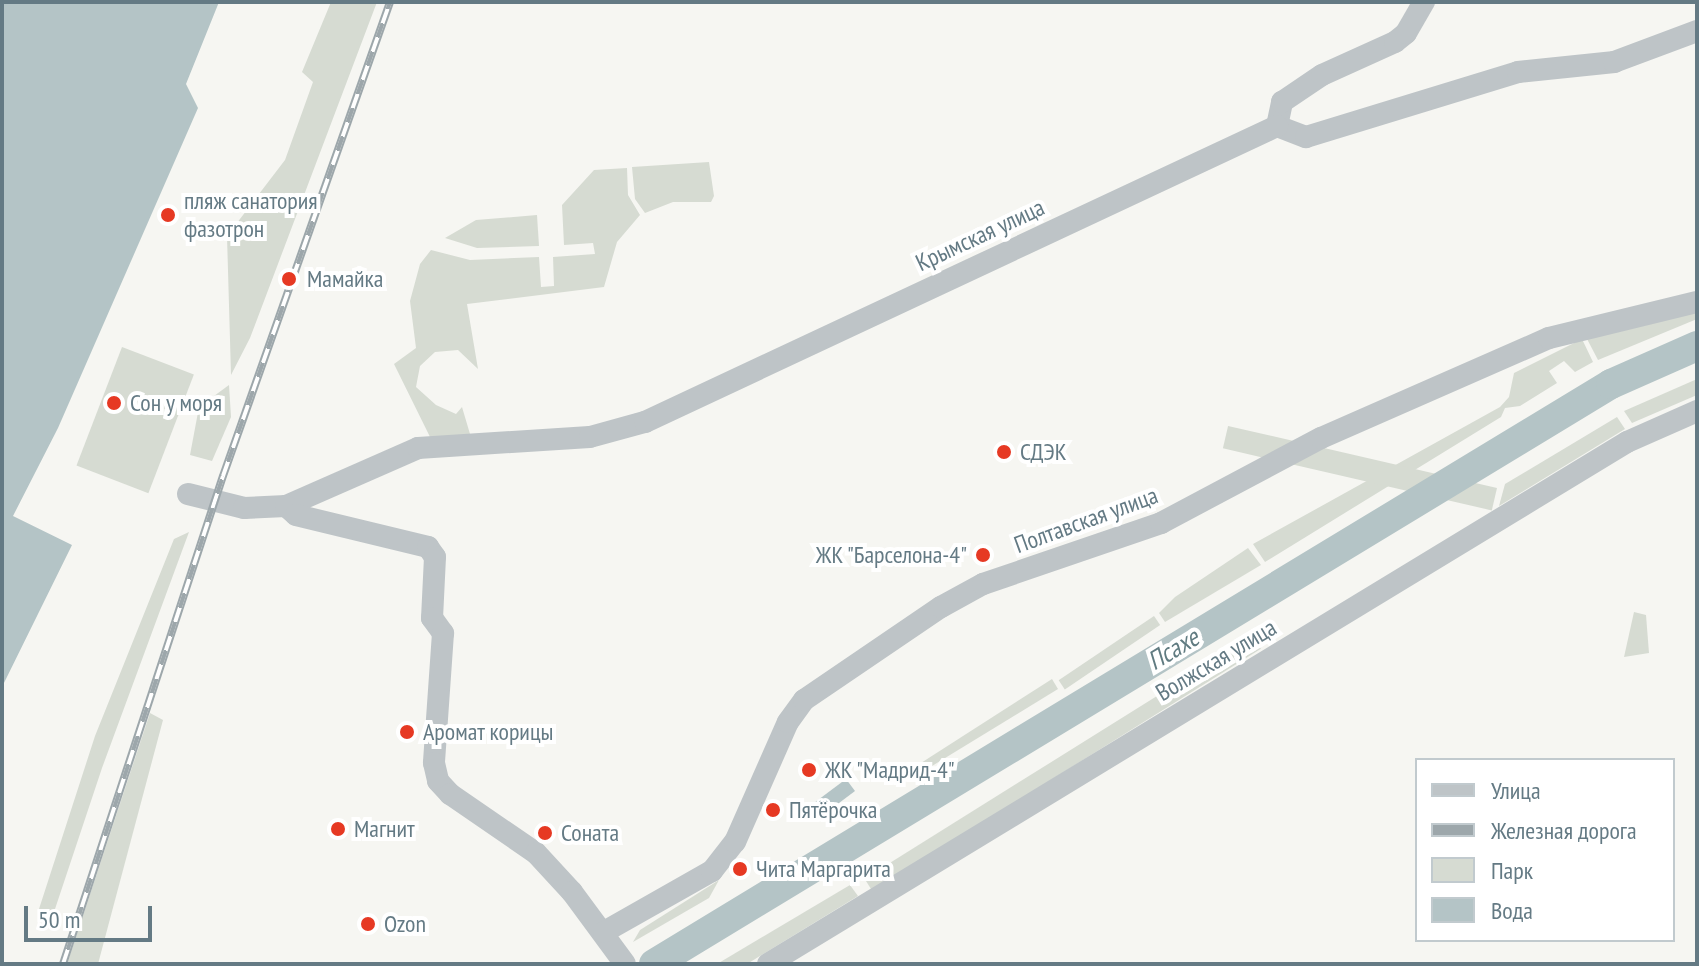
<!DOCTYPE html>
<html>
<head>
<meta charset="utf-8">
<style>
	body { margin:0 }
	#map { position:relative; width:1699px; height:966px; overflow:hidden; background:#f6f6f2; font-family:"PT Sans Narrow",sans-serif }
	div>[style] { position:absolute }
	.green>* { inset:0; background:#d6dbd2; transform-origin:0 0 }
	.water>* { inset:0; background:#b4c4c6; transform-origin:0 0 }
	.river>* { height:30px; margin:-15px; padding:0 15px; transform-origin:15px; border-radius:15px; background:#b4c4c6 }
	.minor>* { height:22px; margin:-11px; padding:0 11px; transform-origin:11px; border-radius:11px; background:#bec4c7 }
	.rail>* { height:8px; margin-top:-4px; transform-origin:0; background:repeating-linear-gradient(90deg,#fff 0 15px,#9da7ab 0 30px); box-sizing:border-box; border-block:2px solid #9da7ab }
	.dots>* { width:22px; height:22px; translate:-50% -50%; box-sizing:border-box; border:4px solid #fff; border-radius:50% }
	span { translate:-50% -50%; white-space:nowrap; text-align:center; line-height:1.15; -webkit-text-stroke:8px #fff; paint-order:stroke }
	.poi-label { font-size:24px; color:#647a84 }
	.left { translate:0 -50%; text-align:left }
	.right { translate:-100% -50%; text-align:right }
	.street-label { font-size:24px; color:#647a84 }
	.water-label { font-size:26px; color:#607b81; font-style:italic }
	.frame { position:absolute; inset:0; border:4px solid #647a84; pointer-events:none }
	.legend { position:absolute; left:1415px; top:758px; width:260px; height:184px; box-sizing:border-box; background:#fff; border:2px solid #c1cace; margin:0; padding:10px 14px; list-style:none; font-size:24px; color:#647a84 }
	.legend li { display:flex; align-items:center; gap:16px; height:40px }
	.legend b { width:40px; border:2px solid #c1cace }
	.scale { position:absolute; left:24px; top:906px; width:128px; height:36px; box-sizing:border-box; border:4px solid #647a84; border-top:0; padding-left:10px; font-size:24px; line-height:28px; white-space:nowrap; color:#647a84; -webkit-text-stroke:6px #fff; paint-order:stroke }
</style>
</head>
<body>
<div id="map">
	<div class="green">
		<i style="clip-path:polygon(331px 2px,377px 2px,250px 338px,231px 375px,227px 236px,285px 160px,313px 82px,302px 72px)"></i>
		<i style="clip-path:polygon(709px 162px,714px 196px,711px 202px,673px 202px,645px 213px,635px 199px,632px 167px)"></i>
		<i style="clip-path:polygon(627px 168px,628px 195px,640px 215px,617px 242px,604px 287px,467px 304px,478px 369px,458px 350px,435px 352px,420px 366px,416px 387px,436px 405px,456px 414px,462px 407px,470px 434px,433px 443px,394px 364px,416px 348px,410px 301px,420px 264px,431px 250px,470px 260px,539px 257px,541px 287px,554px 286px,553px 257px,595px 254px,593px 243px,564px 245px,562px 205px,594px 170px)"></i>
		<i style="clip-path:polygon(537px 215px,539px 246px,477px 248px,445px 238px,476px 220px)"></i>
		<i style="clip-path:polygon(1697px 306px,1697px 319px,1598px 360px,1586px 337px)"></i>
		<i style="clip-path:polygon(1582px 339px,1593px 362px,1575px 372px,1564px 361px,1549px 371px,1557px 383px,1520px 406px,1505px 408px,1501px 417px,1265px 562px,1253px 544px,1500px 407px,1509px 397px,1514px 373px)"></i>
		<i style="left:122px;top:347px;width:77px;height:127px;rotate:21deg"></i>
		<i style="clip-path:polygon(1697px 379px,1697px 395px,1632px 423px,1624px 411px)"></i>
		<i style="clip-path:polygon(229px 385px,231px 417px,212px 461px,190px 455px,199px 407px)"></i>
		<i style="clip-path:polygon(1617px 417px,1625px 429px,1499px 506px,1505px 484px)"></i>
		<i style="left:1497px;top:488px;width:23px;height:276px;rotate:103deg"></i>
		<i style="clip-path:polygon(189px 532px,102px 768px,53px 915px,39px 909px,95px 736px,174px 539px)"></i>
		<i style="clip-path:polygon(1248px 548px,1261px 565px,1165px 622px,1159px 613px,1175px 597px)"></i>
		<i style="clip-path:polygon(1634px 612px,1646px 615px,1649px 653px,1624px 657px)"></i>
		<i style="left:1154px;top:616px;width:11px;height:115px;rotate:56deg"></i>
		<i style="left:1253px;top:636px;width:15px;height:458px;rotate:58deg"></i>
		<i style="clip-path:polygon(1052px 679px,1058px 689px,914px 777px,910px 770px)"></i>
		<i style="clip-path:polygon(150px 713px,163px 720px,98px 964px,67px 964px)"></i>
		<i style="clip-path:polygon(719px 880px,709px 898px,633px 942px,640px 930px)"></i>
		<i style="clip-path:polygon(850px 885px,858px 896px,747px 964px,717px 964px)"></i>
	</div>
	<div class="water">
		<i style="clip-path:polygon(2px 2px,219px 2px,186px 84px,198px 108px,58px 428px,13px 516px,72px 545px,2px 687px)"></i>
		<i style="left:846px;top:779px;width:15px;height:38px;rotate:53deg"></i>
	</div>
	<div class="river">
		<i style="left:654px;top:964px;width:1119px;rotate:-31.22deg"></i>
		<i style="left:1611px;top:384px;width:94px;rotate:-23.8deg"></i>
	</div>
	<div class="minor">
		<i style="left:1277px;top:126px;width:31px;rotate:21deg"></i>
		<i style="left:1306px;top:137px;width:222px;rotate:-17deg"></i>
		<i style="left:1518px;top:72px;width:97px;rotate:-5.9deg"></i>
		<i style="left:1614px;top:62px;width:89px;rotate:-20.5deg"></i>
		<i style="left:1277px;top:126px;width:25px;rotate:-78deg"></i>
		<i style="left:1282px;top:102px;width:48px;rotate:-34deg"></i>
		<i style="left:1322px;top:75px;width:80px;rotate:-24.3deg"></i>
		<i style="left:1395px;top:42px;width:14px;rotate:-39deg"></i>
		<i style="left:1406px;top:33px;width:36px;rotate:-60deg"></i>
		<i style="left:188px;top:494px;width:58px;rotate:14deg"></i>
		<i style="left:244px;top:508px;width:42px;rotate:-2.7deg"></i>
		<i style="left:286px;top:506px;width:144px;rotate:-23.7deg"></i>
		<i style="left:418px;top:448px;width:172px;rotate:-3.7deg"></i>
		<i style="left:590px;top:437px;width:57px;rotate:-15.3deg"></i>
		<i style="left:645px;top:422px;width:698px;rotate:-25.1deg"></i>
		<i style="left:286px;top:506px;width:13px;rotate:42deg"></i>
		<i style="left:296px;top:515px;width:136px;rotate:13.6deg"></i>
		<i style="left:428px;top:547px;width:12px;rotate:55deg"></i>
		<i style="left:435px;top:557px;width:61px;rotate:92.8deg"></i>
		<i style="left:432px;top:618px;width:19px;rotate:54deg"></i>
		<i style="left:443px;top:633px;width:130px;rotate:94deg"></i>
		<i style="left:434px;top:763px;width:18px;rotate:77deg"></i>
		<i style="left:438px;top:781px;width:18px;rotate:47deg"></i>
		<i style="left:450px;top:794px;width:104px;rotate:34.5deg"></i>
		<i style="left:536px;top:853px;width:53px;rotate:47.3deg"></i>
		<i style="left:572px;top:892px;width:89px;rotate:53.6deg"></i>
		<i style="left:604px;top:932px;width:124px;rotate:-29.5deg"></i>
		<i style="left:712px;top:871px;width:37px;rotate:-52deg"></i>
		<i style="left:735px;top:842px;width:131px;rotate:-66.2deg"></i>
		<i style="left:788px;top:722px;width:27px;rotate:-54deg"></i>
		<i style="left:804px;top:700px;width:166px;rotate:-34.2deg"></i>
		<i style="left:941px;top:607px;width:48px;rotate:-28.7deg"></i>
		<i style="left:983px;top:584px;width:188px;rotate:-18.9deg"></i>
		<i style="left:1161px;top:523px;width:181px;rotate:-28deg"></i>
		<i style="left:1321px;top:438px;width:249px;rotate:-23.7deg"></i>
		<i style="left:1549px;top:338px;width:152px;rotate:-13.7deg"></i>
		<i style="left:768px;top:964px;width:1005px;rotate:-31.29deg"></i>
		<i style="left:1627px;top:442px;width:77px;rotate:-23.9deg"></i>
	</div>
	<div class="rail">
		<i style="left:63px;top:964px;width:514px;rotate:-71.85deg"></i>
		<i style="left:223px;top:476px;width:503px;rotate:-70.59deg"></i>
	</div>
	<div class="dots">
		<i style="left:168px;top:215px;background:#e63923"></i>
		<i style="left:289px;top:279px;background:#e63923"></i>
		<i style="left:114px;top:403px;background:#e63923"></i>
		<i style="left:1004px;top:452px;background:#e63923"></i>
		<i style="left:983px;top:555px;background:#e63923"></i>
		<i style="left:407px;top:732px;background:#e63923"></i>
		<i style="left:809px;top:770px;background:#e63923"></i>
		<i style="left:773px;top:810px;background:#e63923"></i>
		<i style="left:338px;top:829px;background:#e63923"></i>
		<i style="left:545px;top:833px;background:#e63923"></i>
		<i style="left:740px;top:869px;background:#e63923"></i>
		<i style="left:368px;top:924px;background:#e63923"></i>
	</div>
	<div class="poi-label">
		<span class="left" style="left:184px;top:215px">пляж санатория<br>фазотрон</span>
		<span class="left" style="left:307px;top:279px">Мамайка</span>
		<span class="left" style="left:130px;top:403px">Сон у моря</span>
		<span class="left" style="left:1020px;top:452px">СДЭК</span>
		<span class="right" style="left:967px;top:555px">ЖК "Барселона-4"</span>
		<span class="left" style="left:423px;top:732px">Аромат корицы</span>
		<span class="left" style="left:825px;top:770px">ЖК "Мадрид-4"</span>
		<span class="left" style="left:789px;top:810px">Пятёрочка</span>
		<span class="left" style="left:354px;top:829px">Магнит</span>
		<span class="left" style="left:561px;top:833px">Соната</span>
		<span class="left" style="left:756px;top:869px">Чита Маргарита</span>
		<span class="left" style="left:384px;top:924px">Ozon</span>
	</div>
	<div class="street-label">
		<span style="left:980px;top:235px;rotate:-25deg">Крымская улица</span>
		<span style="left:1086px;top:520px;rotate:-20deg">Полтавская улица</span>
		<span style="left:1216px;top:660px;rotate:-31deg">Волжская улица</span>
	</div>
	<div class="water-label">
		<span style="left:1173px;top:649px;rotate:-31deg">Псахе</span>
	</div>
	<div class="frame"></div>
	<ul class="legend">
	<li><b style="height:10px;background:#bec4c7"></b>Улица</li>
	<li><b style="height:10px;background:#9da7ab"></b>Железная дорога</li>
	<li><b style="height:22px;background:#d6dbd2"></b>Парк</li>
	<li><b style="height:22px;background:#b4c4c6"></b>Вода</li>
	</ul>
	<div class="scale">50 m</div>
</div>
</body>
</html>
